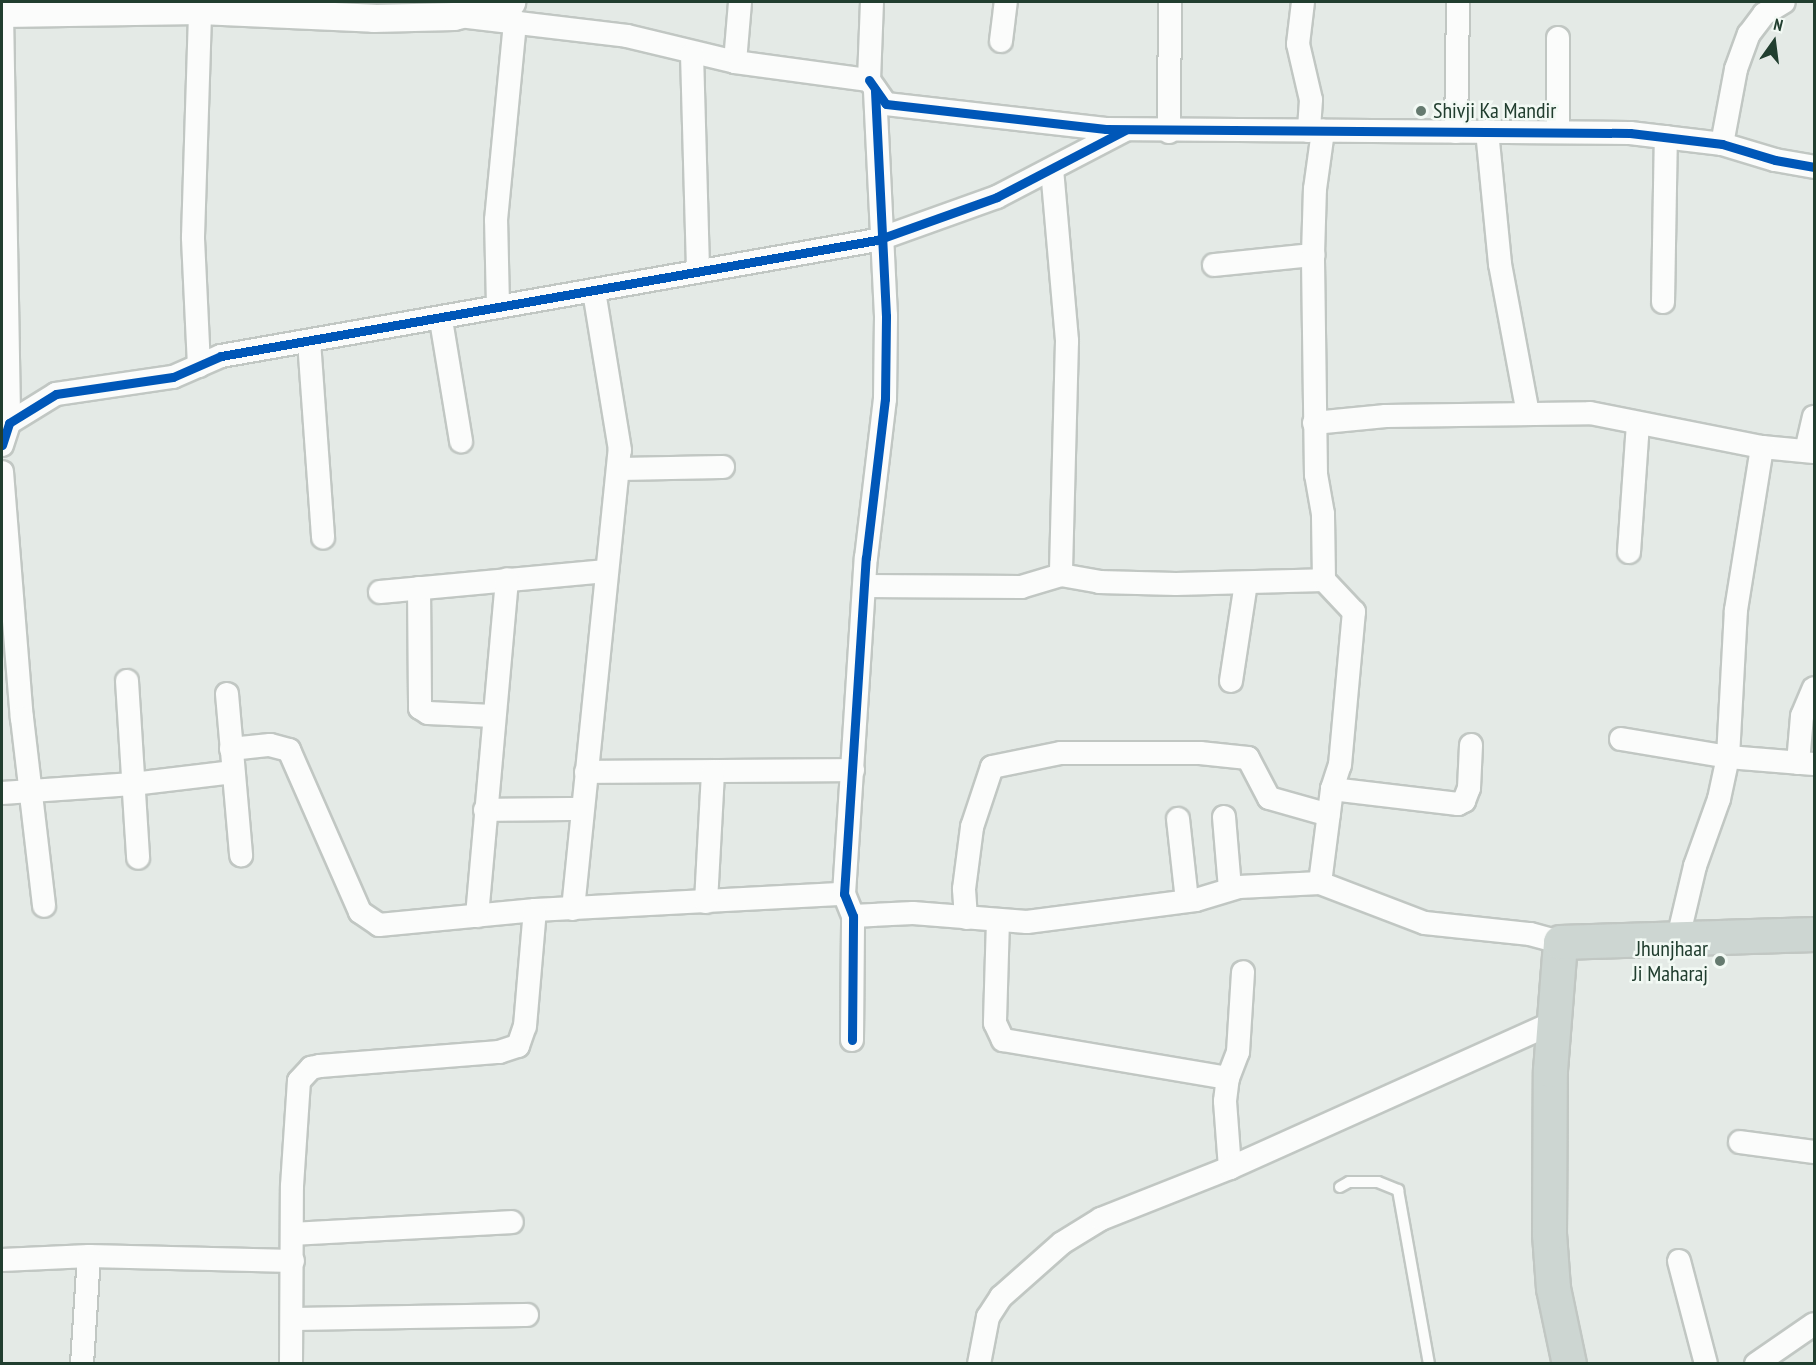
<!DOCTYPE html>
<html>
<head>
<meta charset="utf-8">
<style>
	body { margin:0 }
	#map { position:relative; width:1816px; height:1365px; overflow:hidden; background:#e4eae6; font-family:"PT Sans Narrow",sans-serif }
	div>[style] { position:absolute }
	.roads { filter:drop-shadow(2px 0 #c1c7c3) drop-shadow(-2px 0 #c1c7c3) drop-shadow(0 2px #c1c7c3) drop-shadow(0 -2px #c1c7c3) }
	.service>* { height:10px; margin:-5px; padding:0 5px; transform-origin:5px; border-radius:5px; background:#fbfcfb }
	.minor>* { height:22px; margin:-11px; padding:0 11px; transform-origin:11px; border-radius:11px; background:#fbfcfb }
	.tertiary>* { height:27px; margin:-13.5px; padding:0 13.5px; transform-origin:13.5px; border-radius:13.5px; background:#fbfcfb }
	.primary>* { height:33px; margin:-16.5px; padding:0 16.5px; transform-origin:16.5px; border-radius:16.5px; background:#cdd6d2 }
	.cycleway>* { height:9px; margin:-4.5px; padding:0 4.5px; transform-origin:4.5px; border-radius:4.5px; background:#0057b8 }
	.dots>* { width:16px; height:16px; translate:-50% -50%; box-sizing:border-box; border:3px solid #f2f9f4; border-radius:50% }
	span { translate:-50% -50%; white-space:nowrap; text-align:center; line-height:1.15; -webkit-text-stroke:5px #f2f9f4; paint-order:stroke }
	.poi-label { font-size:22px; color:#213e2f }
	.left { translate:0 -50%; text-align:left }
	.right { translate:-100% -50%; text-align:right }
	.frame { position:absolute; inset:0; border:3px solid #213e2f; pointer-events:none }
	.north { position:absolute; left:1744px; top:12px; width:60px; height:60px; -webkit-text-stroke:4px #f2f9f4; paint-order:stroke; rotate:14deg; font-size:16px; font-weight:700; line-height:24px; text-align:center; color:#213e2f }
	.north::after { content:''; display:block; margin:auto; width:21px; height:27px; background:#213e2f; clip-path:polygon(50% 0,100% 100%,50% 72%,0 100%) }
</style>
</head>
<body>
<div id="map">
	<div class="roads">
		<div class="service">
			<i style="left:1340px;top:1187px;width:10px;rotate:-29deg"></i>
			<i style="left:1349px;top:1182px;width:29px"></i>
			<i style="left:1378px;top:1182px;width:22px;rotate:22deg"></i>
			<i style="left:1398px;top:1190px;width:177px;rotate:79.9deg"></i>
		</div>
		<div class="minor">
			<i style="left:1303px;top:2px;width:42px;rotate:96.8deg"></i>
			<i style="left:1298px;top:44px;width:57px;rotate:76.9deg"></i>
			<i style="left:1311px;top:100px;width:31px;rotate:94deg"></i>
			<i style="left:2px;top:13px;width:410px;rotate:89deg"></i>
			<i style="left:468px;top:17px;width:160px;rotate:6.8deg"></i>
			<i style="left:627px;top:36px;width:111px;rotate:13.5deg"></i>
			<i style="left:735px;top:62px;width:135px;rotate:7.7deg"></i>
			<i style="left:869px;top:80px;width:78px;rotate:-87.8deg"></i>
			<i style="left:1001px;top:41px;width:39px;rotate:-83deg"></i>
			<i style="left:692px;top:54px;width:217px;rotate:88.4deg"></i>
			<i style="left:735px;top:62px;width:60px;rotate:-85.2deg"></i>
			<i style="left:869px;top:80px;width:29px;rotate:55deg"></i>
			<i style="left:886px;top:104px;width:221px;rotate:6.5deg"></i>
			<i style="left:1106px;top:129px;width:524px;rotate:0.44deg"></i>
			<i style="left:1630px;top:133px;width:93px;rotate:6.8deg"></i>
			<i style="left:1722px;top:144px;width:55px;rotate:16.8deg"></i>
			<i style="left:1775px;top:160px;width:40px;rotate:10deg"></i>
			<i style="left:1487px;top:131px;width:134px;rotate:84.4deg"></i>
			<i style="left:1500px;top:264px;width:152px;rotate:79.4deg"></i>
			<i style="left:1169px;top:132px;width:130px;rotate:-89.6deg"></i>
			<i style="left:1456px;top:132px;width:130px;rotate:-89.1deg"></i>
			<i style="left:1558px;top:132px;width:94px;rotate:-90deg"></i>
			<i style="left:1722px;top:144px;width:76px;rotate:-79.4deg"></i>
			<i style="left:1736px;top:69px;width:37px;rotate:-70deg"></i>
			<i style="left:1749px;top:34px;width:25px;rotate:-53deg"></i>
			<i style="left:1764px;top:14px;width:23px;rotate:-31deg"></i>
			<i style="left:1052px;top:169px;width:173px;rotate:85deg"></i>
			<i style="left:1067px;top:341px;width:234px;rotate:91.5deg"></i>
			<i style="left:1214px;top:265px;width:100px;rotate:-5.8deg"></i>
			<i style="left:1663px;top:302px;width:165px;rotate:-89deg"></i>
			<i style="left:498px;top:306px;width:86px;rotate:-91.3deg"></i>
			<i style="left:496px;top:220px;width:200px;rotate:-84.5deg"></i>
			<i style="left:441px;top:320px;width:123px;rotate:80.6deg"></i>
			<i style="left:309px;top:341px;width:197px;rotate:85.9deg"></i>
			<i style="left:199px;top:366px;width:129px;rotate:-92.7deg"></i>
			<i style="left:193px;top:237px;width:227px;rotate:-88.2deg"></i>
			<i style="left:1314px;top:423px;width:72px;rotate:-5.6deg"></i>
			<i style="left:1386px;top:416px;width:204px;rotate:-0.8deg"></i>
			<i style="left:1590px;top:413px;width:175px;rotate:11.2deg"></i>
			<i style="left:1762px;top:447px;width:52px;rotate:5.5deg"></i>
			<i style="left:2px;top:445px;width:23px;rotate:-72deg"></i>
			<i style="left:9px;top:423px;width:55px;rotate:-31.7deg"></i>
			<i style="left:56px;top:394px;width:118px;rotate:-8.3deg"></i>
			<i style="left:173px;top:377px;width:52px;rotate:-23.6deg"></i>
			<i style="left:221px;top:356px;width:666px;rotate:-10.03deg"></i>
			<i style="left:877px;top:240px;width:127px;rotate:-19.7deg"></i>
			<i style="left:997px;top:197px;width:144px;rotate:-27.6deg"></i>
			<i style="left:1806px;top:451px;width:35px;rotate:-77deg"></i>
			<i style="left:619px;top:469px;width:104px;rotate:-1.1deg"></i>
			<i style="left:2px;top:472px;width:247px;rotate:85.4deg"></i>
			<i style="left:22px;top:718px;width:189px;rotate:83.3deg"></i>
			<i style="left:1629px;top:552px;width:128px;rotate:-86deg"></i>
			<i style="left:865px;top:586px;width:156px;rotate:0.4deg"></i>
			<i style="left:1021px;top:587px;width:42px;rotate:-16.7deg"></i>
			<i style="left:1061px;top:575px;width:39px;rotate:10deg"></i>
			<i style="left:1099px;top:582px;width:77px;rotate:1.5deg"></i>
			<i style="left:1176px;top:584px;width:148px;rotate:-1.5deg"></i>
			<i style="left:419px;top:588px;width:120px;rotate:89.5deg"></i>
			<i style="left:420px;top:708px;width:9px;rotate:32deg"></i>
			<i style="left:428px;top:713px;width:65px;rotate:2.6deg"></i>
			<i style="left:380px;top:592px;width:227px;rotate:-5.3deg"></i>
			<i style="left:127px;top:681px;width:177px;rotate:86.4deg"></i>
			<i style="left:1231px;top:681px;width:99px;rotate:-81.3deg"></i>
			<i style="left:227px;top:694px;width:162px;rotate:85deg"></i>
			<i style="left:1621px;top:739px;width:109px;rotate:9.5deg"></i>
			<i style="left:1728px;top:757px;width:86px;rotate:4.7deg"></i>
			<i style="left:231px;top:749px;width:39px;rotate:-6deg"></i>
			<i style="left:270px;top:745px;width:20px;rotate:15deg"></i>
			<i style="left:289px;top:750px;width:177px;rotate:66.3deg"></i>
			<i style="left:360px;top:912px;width:23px;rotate:34deg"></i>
			<i style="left:379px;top:925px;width:157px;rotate:-5.5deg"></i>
			<i style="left:535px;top:910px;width:309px;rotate:-3deg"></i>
			<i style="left:1798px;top:763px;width:47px;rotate:-85.1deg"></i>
			<i style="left:1802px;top:716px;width:30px;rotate:-67deg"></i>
			<i style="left:586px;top:772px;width:267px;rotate:-0.4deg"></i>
			<i style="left:1332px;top:789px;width:127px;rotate:6.8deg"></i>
			<i style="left:1458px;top:804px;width:7px;rotate:-27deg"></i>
			<i style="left:1464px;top:801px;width:14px;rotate:-69deg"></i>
			<i style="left:1469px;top:788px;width:43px;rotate:-87.3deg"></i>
			<i style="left:2px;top:793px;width:131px;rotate:-3.9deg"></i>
			<i style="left:133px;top:784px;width:101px;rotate:-6.8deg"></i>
			<i style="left:485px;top:810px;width:97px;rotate:-0.6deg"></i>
			<i style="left:1224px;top:817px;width:72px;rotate:85.2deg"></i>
			<i style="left:1178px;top:819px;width:82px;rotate:83.7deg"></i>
			<i style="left:1320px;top:883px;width:95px;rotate:-82.7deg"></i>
			<i style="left:1332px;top:789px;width:25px;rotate:-72deg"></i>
			<i style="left:1340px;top:765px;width:154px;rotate:-84.8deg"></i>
			<i style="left:1354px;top:612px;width:44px;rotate:-133.2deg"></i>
			<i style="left:1324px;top:580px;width:66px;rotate:-90.9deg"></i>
			<i style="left:1323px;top:514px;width:40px;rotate:-100deg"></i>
			<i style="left:1316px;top:475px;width:220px;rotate:-90.8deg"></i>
			<i style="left:1313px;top:255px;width:66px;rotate:-88.3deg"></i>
			<i style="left:1315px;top:189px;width:59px;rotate:-82.1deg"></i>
			<i style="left:706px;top:902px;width:131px;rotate:-86.9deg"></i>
			<i style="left:573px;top:909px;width:461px;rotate:-84.2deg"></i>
			<i style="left:620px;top:450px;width:161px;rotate:-99.3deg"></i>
			<i style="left:477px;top:916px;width:338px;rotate:-84.9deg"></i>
			<i style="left:853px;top:916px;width:60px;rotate:-2.9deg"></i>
			<i style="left:913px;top:913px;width:114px;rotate:4.5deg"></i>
			<i style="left:1027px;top:922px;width:170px;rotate:-7.4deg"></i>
			<i style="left:1196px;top:900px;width:45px;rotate:-16.8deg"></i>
			<i style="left:1239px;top:887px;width:81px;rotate:-2.8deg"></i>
			<i style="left:1320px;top:883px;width:112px;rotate:20.9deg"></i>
			<i style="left:1425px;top:923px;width:106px;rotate:6deg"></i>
			<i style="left:1530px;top:934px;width:31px;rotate:15deg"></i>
			<i style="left:966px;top:918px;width:29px;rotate:-94deg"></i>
			<i style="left:964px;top:889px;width:63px;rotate:-82.6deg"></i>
			<i style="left:972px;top:827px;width:63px;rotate:-71.6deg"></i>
			<i style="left:992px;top:767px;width:70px;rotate:-11.5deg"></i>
			<i style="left:1061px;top:753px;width:139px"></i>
			<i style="left:1200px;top:753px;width:48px;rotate:5.9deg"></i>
			<i style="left:1248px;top:758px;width:45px;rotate:62.3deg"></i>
			<i style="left:1269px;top:798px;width:62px;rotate:15.8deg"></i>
			<i style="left:998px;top:920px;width:103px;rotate:91.7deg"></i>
			<i style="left:995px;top:1023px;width:19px;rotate:65deg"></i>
			<i style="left:1003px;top:1040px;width:228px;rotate:9.6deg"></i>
			<i style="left:1678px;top:938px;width:74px;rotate:-76.7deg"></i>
			<i style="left:1695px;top:866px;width:71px;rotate:-70.3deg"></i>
			<i style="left:1719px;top:799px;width:43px;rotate:-77.9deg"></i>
			<i style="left:1728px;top:757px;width:147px;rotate:-86.9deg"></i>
			<i style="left:1736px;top:610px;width:165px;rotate:-80.9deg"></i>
			<i style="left:852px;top:1040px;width:124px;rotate:-89.5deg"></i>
			<i style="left:853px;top:916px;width:24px;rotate:-112deg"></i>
			<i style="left:844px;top:894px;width:337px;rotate:-86.3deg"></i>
			<i style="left:866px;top:558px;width:160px;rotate:-83.2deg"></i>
			<i style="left:885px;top:399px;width:83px;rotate:-89.3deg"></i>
			<i style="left:886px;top:316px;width:227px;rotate:-92.8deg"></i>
			<i style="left:1740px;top:1142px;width:75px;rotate:7.7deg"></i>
			<i style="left:1230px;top:1168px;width:67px;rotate:-94.3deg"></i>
			<i style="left:1225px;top:1101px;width:23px;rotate:-83deg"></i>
			<i style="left:1228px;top:1078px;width:28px;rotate:-69deg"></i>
			<i style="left:1238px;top:1052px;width:80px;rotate:-86.4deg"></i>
			<i style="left:293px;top:1234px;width:219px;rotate:-3.1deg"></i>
			<i style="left:2px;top:1260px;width:87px;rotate:-2.6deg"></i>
			<i style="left:89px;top:1256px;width:204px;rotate:1.4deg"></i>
			<i style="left:1679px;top:1261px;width:106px;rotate:75.3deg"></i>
			<i style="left:292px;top:1319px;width:235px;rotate:-1deg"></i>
			<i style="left:82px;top:1364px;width:108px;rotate:-86.3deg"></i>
			<i style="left:291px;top:1364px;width:178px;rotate:-89.7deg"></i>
			<i style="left:292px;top:1186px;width:105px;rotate:-86.2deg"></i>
			<i style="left:299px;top:1081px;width:18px;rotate:-47deg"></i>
			<i style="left:311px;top:1068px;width:9px;rotate:-13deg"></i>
			<i style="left:320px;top:1066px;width:180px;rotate:-4.5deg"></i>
			<i style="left:499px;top:1052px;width:20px;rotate:-18deg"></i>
			<i style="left:518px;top:1046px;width:21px;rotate:-71deg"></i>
			<i style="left:525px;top:1026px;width:116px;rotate:-85.1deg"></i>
			<i style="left:979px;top:1364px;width:48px;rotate:-79.2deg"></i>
			<i style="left:988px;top:1317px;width:24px;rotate:-57deg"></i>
			<i style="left:1001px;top:1297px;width:81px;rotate:-41.5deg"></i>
			<i style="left:1062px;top:1243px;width:46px;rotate:-31.6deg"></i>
			<i style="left:1101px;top:1219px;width:139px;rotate:-21.6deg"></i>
			<i style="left:1230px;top:1168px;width:354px;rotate:-24.2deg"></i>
			<i style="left:1756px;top:1364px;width:70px;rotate:-34.6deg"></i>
		</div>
		<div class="tertiary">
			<i style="left:2px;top:13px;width:198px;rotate:-0.9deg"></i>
			<i style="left:200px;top:10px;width:173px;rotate:2.6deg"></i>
			<i style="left:373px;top:18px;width:81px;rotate:-1.4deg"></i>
			<i style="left:454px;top:16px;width:59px;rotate:-13.8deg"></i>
		</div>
		<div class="primary">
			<i style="left:1569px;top:1364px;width:78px;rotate:-101.9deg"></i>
			<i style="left:1553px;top:1288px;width:54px;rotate:-94.2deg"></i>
			<i style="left:1549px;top:1234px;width:164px;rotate:-89.7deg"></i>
			<i style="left:1550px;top:1070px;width:128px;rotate:-85.5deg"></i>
			<i style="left:1560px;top:942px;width:254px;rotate:-1.8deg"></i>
		</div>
	</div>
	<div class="cycleway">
		<i style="left:869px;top:80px;width:29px;rotate:55deg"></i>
		<i style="left:886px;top:104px;width:221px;rotate:6.5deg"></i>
		<i style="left:1106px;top:129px;width:524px;rotate:0.44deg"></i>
		<i style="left:1630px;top:133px;width:93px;rotate:6.8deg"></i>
		<i style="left:1722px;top:144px;width:55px;rotate:16.8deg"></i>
		<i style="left:1775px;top:160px;width:40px;rotate:10deg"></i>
		<i style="left:2px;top:445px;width:23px;rotate:-72deg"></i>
		<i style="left:9px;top:423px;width:55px;rotate:-31.7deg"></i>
		<i style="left:56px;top:394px;width:118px;rotate:-8.3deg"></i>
		<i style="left:173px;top:377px;width:52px;rotate:-23.6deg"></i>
		<i style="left:221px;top:356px;width:666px;rotate:-10.03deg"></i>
		<i style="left:877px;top:240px;width:127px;rotate:-19.7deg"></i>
		<i style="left:997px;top:197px;width:144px;rotate:-27.6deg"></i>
		<i style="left:852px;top:1040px;width:124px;rotate:-89.5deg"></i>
		<i style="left:853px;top:916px;width:24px;rotate:-112deg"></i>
		<i style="left:844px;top:894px;width:337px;rotate:-86.3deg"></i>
		<i style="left:866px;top:558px;width:160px;rotate:-83.2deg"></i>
		<i style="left:885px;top:399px;width:83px;rotate:-89.3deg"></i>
		<i style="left:886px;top:316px;width:227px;rotate:-92.8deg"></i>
	</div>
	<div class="dots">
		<i style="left:1421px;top:111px;background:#657a6f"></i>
		<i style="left:1720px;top:961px;background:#657a6f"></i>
	</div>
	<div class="poi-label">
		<span class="left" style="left:1433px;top:111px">Shivji Ka Mandir</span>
		<span class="right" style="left:1708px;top:961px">Jhunjhaar<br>Ji Maharaj</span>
	</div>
	<div class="frame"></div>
	<div class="north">N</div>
</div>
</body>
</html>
